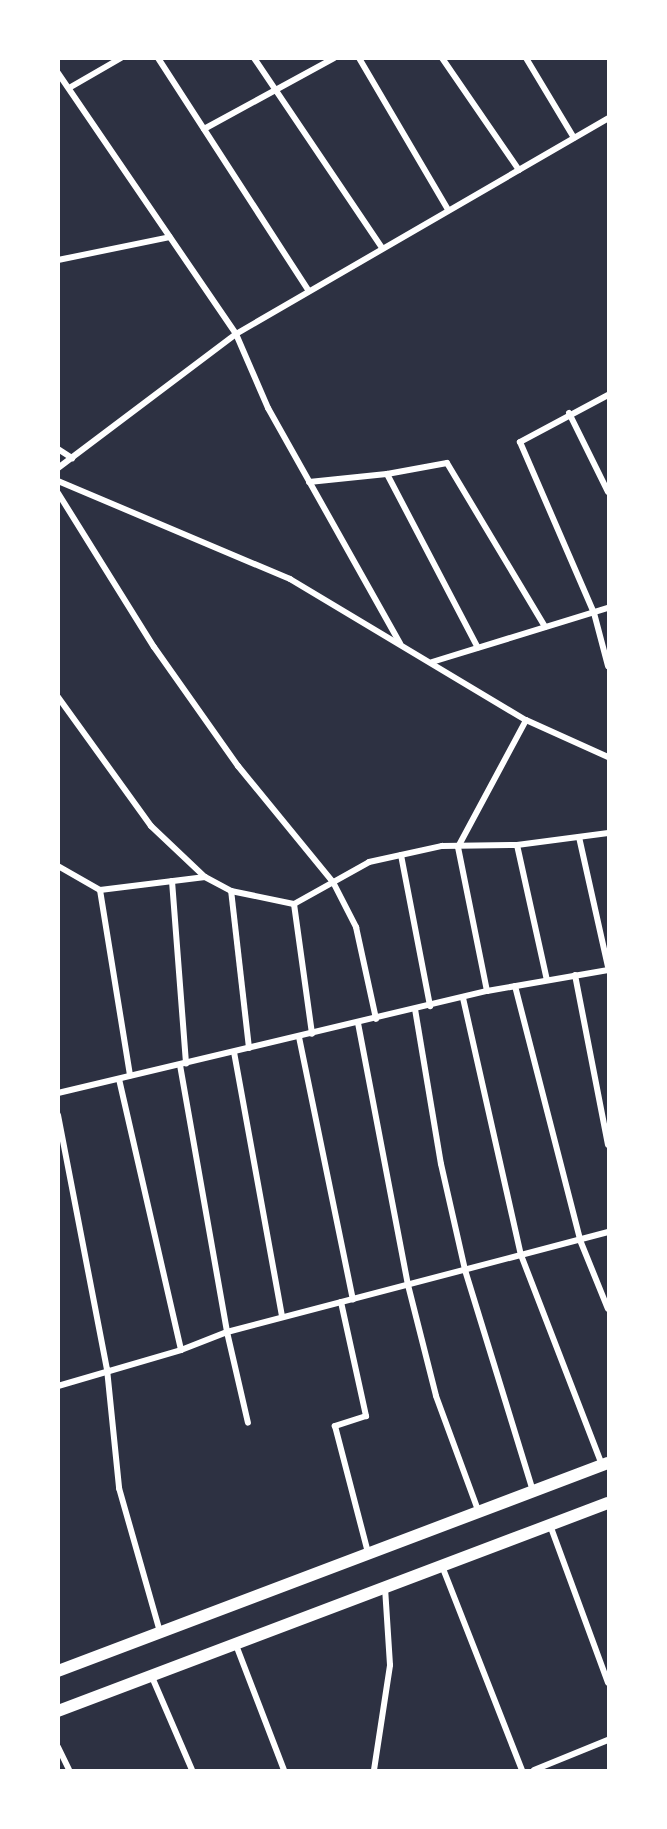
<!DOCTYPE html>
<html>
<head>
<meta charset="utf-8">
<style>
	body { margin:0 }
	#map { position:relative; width:667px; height:1829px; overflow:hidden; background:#2d3142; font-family:"Roboto Condensed",sans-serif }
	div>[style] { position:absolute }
	.minor>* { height:6px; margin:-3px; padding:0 3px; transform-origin:3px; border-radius:3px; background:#fff }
	.secondary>* { height:12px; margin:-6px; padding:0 6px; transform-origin:6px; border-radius:6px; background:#fff }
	span { translate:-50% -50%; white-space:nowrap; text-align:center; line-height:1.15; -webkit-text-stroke:5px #fff; paint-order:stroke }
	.frame { position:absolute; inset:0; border:60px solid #fff; pointer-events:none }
</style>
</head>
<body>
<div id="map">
	<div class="minor">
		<i style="left:158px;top:58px;width:276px;rotate:57.1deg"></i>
		<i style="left:254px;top:58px;width:229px;rotate:56deg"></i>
		<i style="left:359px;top:58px;width:176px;rotate:59.6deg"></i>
		<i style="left:442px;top:58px;width:136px;rotate:55.5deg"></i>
		<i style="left:526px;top:58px;width:93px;rotate:59deg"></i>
		<i style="left:58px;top:73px;width:316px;rotate:55.7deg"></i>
		<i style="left:236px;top:334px;width:81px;rotate:66.6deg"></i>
		<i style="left:268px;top:408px;width:270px;rotate:60.7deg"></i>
		<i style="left:69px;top:88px;width:60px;rotate:-30deg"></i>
		<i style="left:204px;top:129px;width:148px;rotate:-28.6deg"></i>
		<i style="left:58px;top:260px;width:114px;rotate:-11.6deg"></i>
		<i style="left:608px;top:395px;width:100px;rotate:151.9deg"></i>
		<i style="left:520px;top:442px;width:186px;rotate:66.6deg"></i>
		<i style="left:594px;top:613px;width:55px;rotate:75.2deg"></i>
		<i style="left:569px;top:413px;width:88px;rotate:63.7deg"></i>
		<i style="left:58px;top:449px;width:17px;rotate:33deg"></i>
		<i style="left:58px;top:468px;width:223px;rotate:-37deg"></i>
		<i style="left:236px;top:334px;width:430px;rotate:-30.1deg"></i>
		<i style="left:387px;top:474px;width:196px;rotate:62.4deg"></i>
		<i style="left:58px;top:481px;width:252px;rotate:22.9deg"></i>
		<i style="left:290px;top:579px;width:275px;rotate:30.9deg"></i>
		<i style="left:309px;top:482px;width:78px;rotate:-5.9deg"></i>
		<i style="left:387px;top:474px;width:61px;rotate:-10.4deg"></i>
		<i style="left:447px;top:463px;width:191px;rotate:59.1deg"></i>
		<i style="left:58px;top:493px;width:181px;rotate:58.1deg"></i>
		<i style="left:154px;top:647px;width:146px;rotate:54.8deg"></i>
		<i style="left:238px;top:766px;width:150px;rotate:50.7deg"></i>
		<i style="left:333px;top:882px;width:51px;rotate:62.9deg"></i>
		<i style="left:356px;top:927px;width:94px;rotate:77.7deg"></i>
		<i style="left:432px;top:662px;width:184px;rotate:-17.1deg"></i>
		<i style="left:58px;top:697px;width:159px;rotate:54.2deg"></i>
		<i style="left:151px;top:826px;width:74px;rotate:43.4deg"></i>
		<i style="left:205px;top:877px;width:30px;rotate:28deg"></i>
		<i style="left:579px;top:837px;width:133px;rotate:77.4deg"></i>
		<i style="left:517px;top:845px;width:138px;rotate:77.5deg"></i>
		<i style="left:401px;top:855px;width:154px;rotate:79.1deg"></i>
		<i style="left:58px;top:866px;width:48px;rotate:29.7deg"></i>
		<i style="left:100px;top:890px;width:106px;rotate:-7.1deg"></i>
		<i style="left:172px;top:881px;width:183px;rotate:85.6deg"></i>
		<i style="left:100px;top:890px;width:188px;rotate:80.8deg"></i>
		<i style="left:294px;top:904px;width:131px;rotate:82.1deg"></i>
		<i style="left:575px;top:975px;width:173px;rotate:79deg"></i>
		<i style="left:515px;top:986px;width:262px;rotate:75.6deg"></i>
		<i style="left:580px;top:1240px;width:74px;rotate:67.9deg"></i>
		<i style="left:487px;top:991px;width:147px;rotate:-101.4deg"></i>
		<i style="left:458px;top:847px;width:144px;rotate:-61.8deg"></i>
		<i style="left:526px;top:720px;width:90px;rotate:24.3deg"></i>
		<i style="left:463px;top:998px;width:263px;rotate:77.3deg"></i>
		<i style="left:521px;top:1255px;width:225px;rotate:68.9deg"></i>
		<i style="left:415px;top:1009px;width:157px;rotate:80.5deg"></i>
		<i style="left:441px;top:1164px;width:109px;rotate:77.2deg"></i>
		<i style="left:465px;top:1270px;width:231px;rotate:72.9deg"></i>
		<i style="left:358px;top:1023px;width:267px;rotate:79.2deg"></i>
		<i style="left:408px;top:1285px;width:114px;rotate:75.8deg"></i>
		<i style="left:436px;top:1396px;width:121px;rotate:69.8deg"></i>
		<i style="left:299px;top:1037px;width:268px;rotate:78.4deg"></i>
		<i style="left:249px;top:1048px;width:158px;rotate:-96.5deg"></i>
		<i style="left:231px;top:891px;width:64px;rotate:11.7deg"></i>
		<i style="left:294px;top:904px;width:86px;rotate:-29.2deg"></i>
		<i style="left:369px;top:862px;width:75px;rotate:-12.4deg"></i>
		<i style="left:442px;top:846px;width:75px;rotate:-0.8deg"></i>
		<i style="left:517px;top:845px;width:92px;rotate:-7.5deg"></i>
		<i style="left:234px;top:1052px;width:269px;rotate:79.7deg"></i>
		<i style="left:180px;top:1065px;width:271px;rotate:80deg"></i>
		<i style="left:227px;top:1332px;width:93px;rotate:77deg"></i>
		<i style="left:119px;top:1079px;width:278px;rotate:77.1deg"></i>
		<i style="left:58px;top:1093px;width:441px;rotate:-13.4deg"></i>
		<i style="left:487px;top:991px;width:123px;rotate:-9.8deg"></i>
		<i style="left:58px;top:1115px;width:259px;rotate:79.1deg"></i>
		<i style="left:107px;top:1369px;width:120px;rotate:84.2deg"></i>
		<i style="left:119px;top:1488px;width:150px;rotate:74.1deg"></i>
		<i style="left:341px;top:1302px;width:117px;rotate:77.6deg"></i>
		<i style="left:366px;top:1416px;width:33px;rotate:162deg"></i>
		<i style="left:335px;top:1426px;width:131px;rotate:75.4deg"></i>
		<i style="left:58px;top:1386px;width:128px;rotate:-16.3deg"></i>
		<i style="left:181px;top:1350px;width:49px;rotate:-21.4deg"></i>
		<i style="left:227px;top:1332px;width:394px;rotate:-14.7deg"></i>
		<i style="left:550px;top:1525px;width:168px;rotate:69.8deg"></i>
		<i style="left:442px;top:1566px;width:219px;rotate:68.6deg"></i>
		<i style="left:236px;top:1645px;width:134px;rotate:69deg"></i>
		<i style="left:152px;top:1677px;width:101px;rotate:66.7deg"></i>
		<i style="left:58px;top:1747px;width:25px;rotate:64deg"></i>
		<i style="left:374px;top:1770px;width:106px;rotate:-81.3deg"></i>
		<i style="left:390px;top:1665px;width:77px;rotate:-93.7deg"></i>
		<i style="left:534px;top:1770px;width:80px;rotate:-22.1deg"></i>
	</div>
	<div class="secondary">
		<i style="left:58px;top:1671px;width:588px;rotate:-20.72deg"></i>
		<i style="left:58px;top:1711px;width:588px;rotate:-20.72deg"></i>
	</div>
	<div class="frame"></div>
</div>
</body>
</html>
